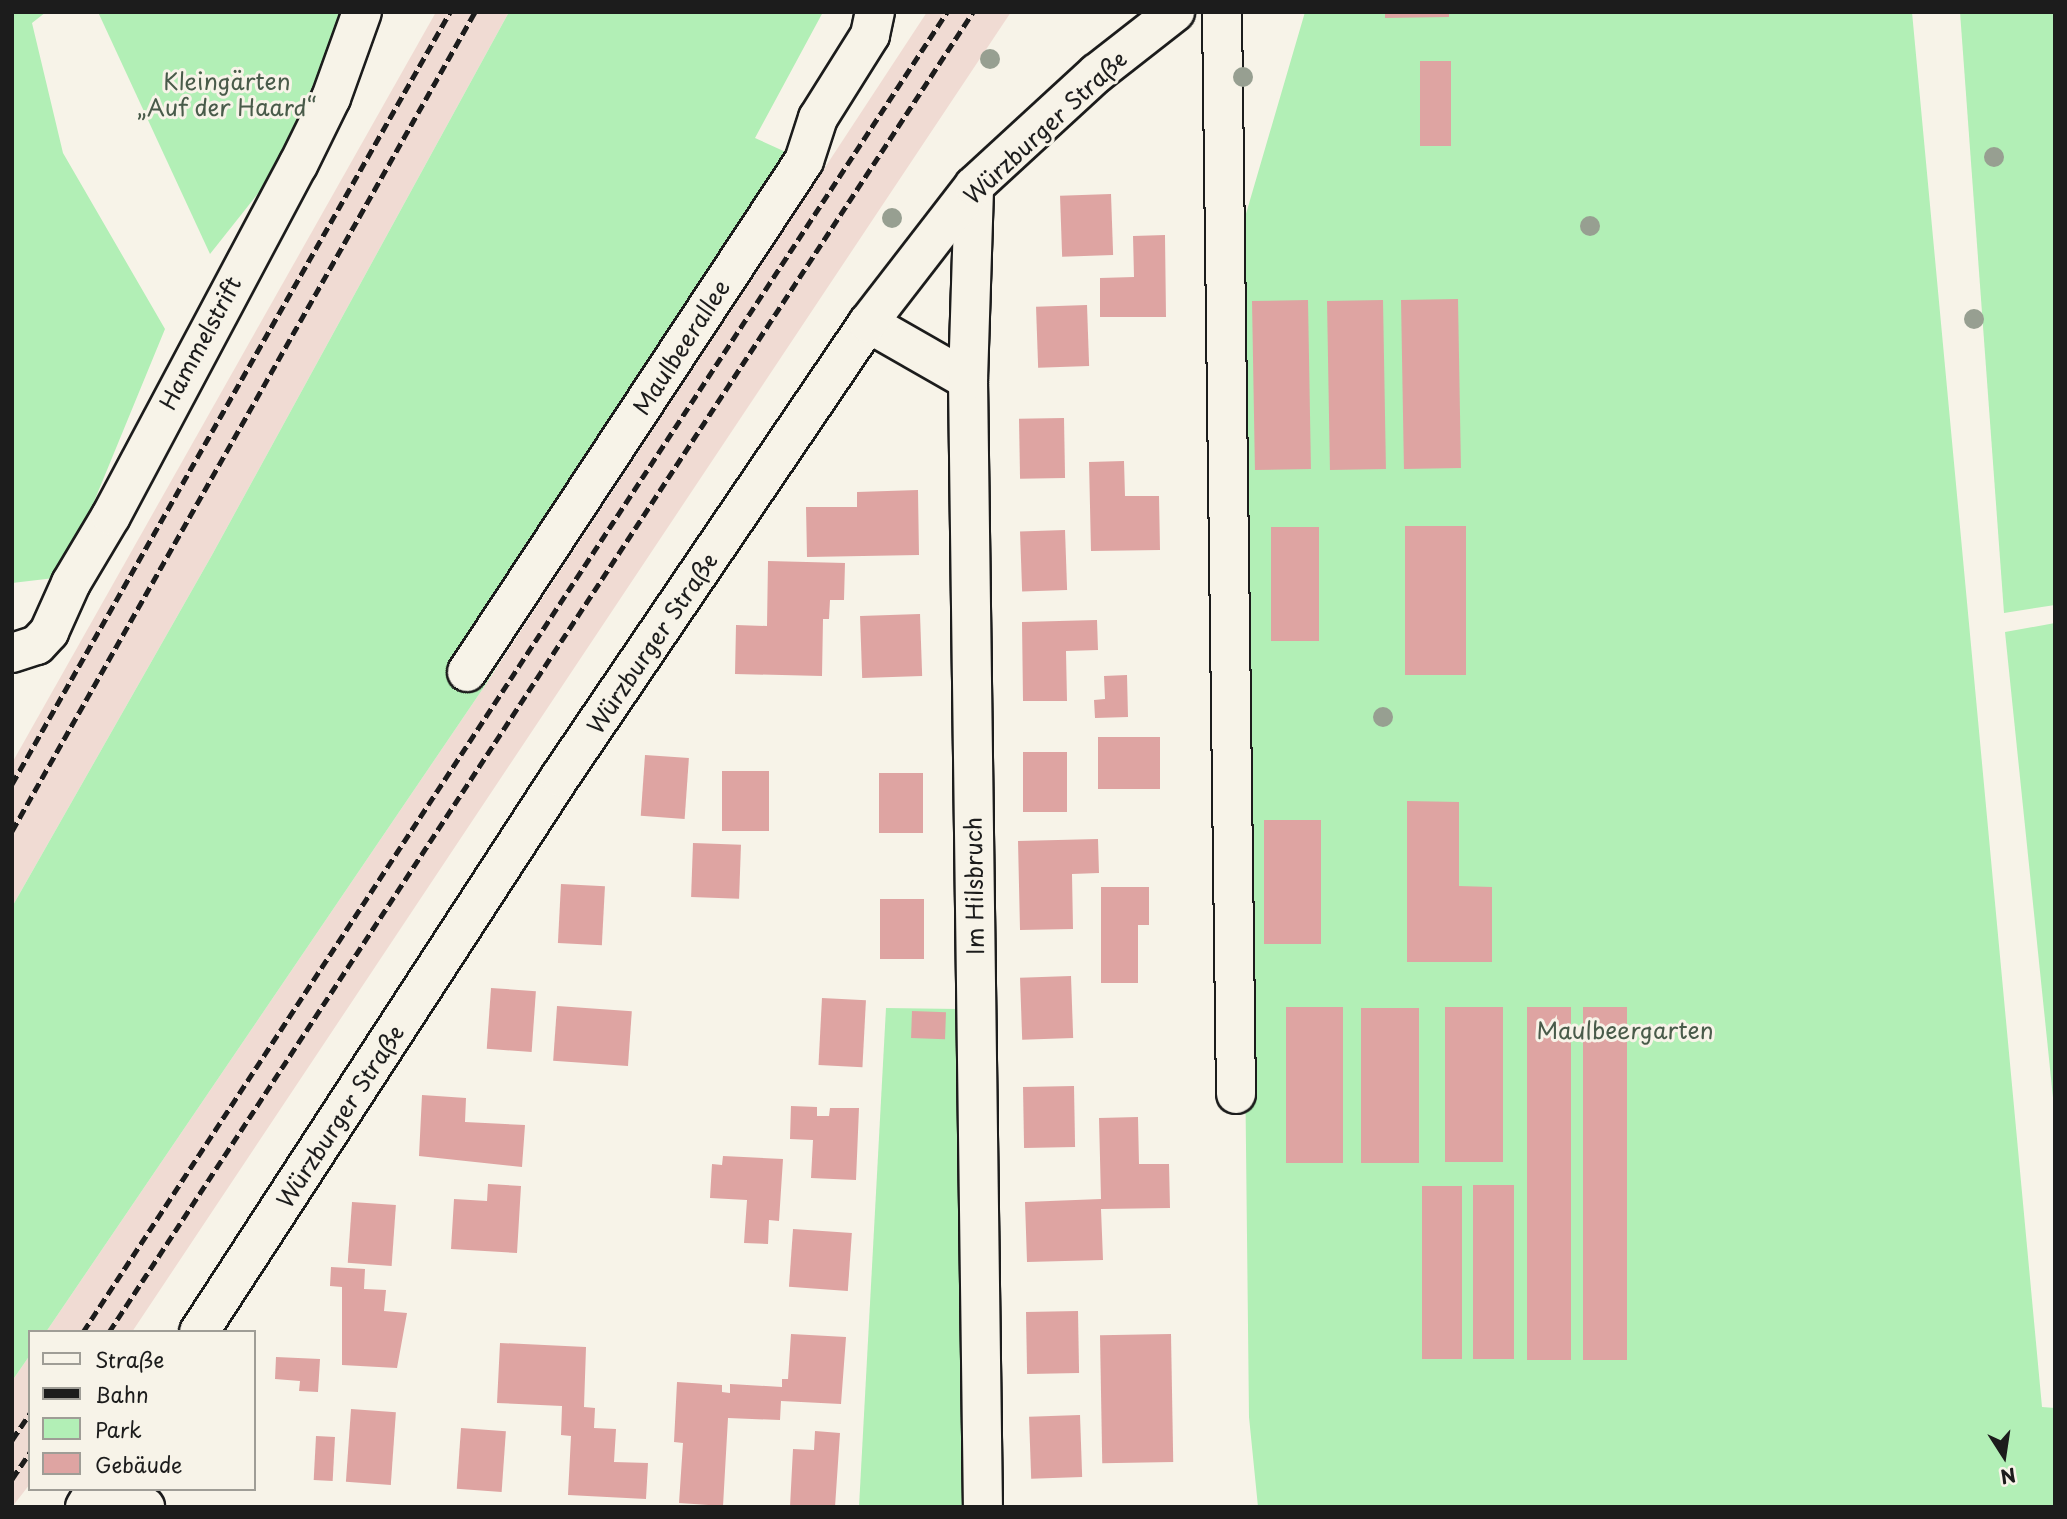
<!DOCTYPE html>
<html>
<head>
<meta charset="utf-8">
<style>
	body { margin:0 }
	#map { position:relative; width:2067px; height:1519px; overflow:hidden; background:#f7f3e8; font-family:"Playpen Sans",sans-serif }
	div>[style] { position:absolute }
	.built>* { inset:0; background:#f0dbd3 }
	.green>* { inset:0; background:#b2efb6 }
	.building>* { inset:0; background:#dea4a2; transform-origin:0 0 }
	.roads { filter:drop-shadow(2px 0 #1c1c1c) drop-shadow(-2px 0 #1c1c1c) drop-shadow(0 2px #1c1c1c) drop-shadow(0 -2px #1c1c1c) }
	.minor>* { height:38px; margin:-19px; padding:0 19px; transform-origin:19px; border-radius:19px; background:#f7f3e8 }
	.rail>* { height:5px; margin-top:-2.5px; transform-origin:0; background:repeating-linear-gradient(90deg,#1c1c1c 0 10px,transparent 0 15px) }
	.trees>* { width:20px; height:20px; margin:-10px; border-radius:50%; background:#979f91 }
	span { translate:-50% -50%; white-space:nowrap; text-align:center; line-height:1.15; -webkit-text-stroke:6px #f7f3e8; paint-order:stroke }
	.park-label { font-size:23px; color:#495b4a }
	.street-label { font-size:23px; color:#1c1c1c }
	.frame { position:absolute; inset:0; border:14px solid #1c1c1c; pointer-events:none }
	.legend { position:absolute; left:28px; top:1330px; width:228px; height:161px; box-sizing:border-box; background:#f7f3e8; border:2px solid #9f9d96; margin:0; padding:9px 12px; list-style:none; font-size:21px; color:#1c1c1c }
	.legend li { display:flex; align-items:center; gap:14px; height:35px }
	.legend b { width:35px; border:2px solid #9f9d96 }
	.north { position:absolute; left:1969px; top:1421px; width:70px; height:70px; -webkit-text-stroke:5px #f7f3e8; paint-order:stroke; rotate:168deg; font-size:19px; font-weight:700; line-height:28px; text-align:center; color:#1c1c1c }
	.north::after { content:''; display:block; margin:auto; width:24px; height:32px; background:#1c1c1c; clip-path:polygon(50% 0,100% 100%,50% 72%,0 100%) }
</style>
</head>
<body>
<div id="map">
	<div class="built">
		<i style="clip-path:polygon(436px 12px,509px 12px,212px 555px,12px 907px,12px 763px)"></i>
		<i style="clip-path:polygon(927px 12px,1011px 12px,132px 1332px,46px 1332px,486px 684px)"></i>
		<i style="clip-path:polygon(30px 1355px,30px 1484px,12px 1507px,12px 1381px)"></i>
	</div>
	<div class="green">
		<i style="clip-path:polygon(12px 12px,46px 12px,32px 23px,63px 153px,165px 329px,63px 577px,12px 583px)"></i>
		<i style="clip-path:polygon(98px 12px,341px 12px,315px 101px,286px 158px,210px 254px)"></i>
		<i style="clip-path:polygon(509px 12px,823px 12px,755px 138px,810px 163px,486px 684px,46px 1332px,30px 1332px,30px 1355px,12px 1381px,12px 907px,212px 555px)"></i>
		<i style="clip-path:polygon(1305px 12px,1912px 12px,2042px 1407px,2055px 1408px,2055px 1507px,1258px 1507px,1249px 1417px,1236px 248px)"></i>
		<i style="clip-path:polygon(1960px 12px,2055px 12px,2055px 605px,2004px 613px)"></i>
		<i style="clip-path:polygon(2055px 623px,2055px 1117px,2005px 632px)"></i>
		<i style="clip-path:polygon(886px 1008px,959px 1009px,963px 1507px,859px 1507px)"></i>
	</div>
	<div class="building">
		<i style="clip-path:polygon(1385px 12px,1449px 12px,1449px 17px,1385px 18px)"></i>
		<i style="left:1420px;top:61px;width:31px;height:85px"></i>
		<i style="left:1111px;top:194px;width:61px;height:51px;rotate:88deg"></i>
		<i style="clip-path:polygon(1165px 235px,1166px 317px,1100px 317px,1100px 278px,1134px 277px,1133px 236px)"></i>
		<i style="left:1458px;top:299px;width:169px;height:57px;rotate:89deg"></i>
		<i style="left:1308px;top:300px;width:169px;height:56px;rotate:89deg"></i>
		<i style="left:1383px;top:300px;width:169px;height:56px;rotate:89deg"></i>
		<i style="left:1087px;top:305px;width:61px;height:51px;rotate:88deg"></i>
		<i style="left:1064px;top:418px;width:60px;height:45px;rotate:89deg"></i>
		<i style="clip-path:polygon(1124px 461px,1125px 496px,1159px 496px,1160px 550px,1091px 551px,1089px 462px)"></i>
		<i style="clip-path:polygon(918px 490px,919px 555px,807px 557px,806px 507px,857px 507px,857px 492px)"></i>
		<i style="left:1405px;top:526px;width:61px;height:149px"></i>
		<i style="left:1271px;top:527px;width:48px;height:114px"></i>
		<i style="left:1065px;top:530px;width:60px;height:45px;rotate:88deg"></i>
		<i style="clip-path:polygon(768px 561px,845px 563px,844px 600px,830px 600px,829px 619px,823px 619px,822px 676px,735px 674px,736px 625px,767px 626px)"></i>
		<i style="left:920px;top:614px;width:62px;height:60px;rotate:88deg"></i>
		<i style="clip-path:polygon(1097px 620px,1098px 650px,1066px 651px,1067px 701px,1023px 701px,1022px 622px)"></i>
		<i style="clip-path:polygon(1127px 675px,1128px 717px,1095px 718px,1094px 700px,1105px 699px,1104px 676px)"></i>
		<i style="left:1098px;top:737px;width:62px;height:52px"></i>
		<i style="left:1023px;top:752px;width:44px;height:60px"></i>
		<i style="left:645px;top:755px;width:44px;height:61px;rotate:4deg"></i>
		<i style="left:722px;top:771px;width:47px;height:60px"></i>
		<i style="left:879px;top:773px;width:44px;height:60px"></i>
		<i style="clip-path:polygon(1407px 801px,1459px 802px,1459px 886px,1492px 887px,1492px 962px,1407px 962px)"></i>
		<i style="left:1264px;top:820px;width:57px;height:124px"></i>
		<i style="clip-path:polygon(1098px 839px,1099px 873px,1072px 874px,1073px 929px,1020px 930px,1018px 841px)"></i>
		<i style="left:693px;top:843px;width:48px;height:54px;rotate:2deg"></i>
		<i style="left:561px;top:884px;width:44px;height:59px;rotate:3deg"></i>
		<i style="clip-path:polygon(1101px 887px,1149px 887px,1149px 925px,1138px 925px,1138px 983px,1101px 983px)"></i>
		<i style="left:880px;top:899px;width:44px;height:60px"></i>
		<i style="left:1071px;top:976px;width:62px;height:51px;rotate:88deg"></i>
		<i style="left:491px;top:988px;width:45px;height:61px;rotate:4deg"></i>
		<i style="left:822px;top:998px;width:44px;height:67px;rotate:3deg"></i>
		<i style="left:557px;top:1006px;width:75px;height:55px;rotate:4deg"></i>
		<i style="left:1286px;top:1007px;width:57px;height:156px"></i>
		<i style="left:1445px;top:1007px;width:58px;height:155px"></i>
		<i style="left:1527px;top:1007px;width:44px;height:353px"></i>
		<i style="left:1583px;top:1007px;width:44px;height:353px"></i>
		<i style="left:1361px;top:1008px;width:58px;height:155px"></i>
		<i style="left:912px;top:1011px;width:34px;height:27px;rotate:2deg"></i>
		<i style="left:1074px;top:1086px;width:61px;height:51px;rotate:89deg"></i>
		<i style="clip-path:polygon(422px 1095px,466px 1098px,465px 1122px,525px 1125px,522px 1167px,419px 1156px)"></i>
		<i style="clip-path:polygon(791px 1106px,817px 1107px,817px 1116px,829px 1116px,830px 1108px,859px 1108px,856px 1180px,811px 1178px,813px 1140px,790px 1139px)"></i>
		<i style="clip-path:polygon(1138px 1117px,1139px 1164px,1169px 1164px,1170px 1208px,1101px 1209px,1103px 1260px,1027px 1262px,1025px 1202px,1101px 1199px,1099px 1118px)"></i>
		<i style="clip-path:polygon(723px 1156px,783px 1159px,779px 1221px,769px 1220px,768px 1244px,744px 1243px,747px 1200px,710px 1198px,712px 1164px,722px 1165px)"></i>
		<i style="clip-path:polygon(488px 1184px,521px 1186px,517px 1253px,451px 1249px,454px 1199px,487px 1201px)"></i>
		<i style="left:1473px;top:1185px;width:41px;height:174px"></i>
		<i style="left:1422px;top:1186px;width:40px;height:173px"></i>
		<i style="left:352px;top:1202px;width:44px;height:61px;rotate:4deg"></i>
		<i style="left:793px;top:1229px;width:59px;height:58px;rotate:4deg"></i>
		<i style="clip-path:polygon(331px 1267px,365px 1269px,364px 1289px,386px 1290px,384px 1311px,407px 1313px,397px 1368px,342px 1365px,342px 1287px,330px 1286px)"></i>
		<i style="left:1078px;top:1311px;width:62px;height:52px;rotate:89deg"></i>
		<i style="clip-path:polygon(791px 1334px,846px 1337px,841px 1404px,781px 1401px,780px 1420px,728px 1418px,723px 1506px,679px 1503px,683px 1443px,674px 1442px,677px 1382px,722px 1385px,722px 1392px,730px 1393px,730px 1384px,782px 1387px,782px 1379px,788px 1379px)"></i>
		<i style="left:1171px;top:1334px;width:128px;height:71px;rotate:89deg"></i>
		<i style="clip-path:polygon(500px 1343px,586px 1347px,584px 1407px,595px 1408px,594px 1428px,616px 1429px,614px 1462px,648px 1463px,646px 1499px,568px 1495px,571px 1436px,561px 1435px,562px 1406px,497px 1403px)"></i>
		<i style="clip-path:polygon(276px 1357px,320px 1359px,318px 1392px,299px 1391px,300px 1381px,275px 1379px)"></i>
		<i style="left:351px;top:1409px;width:45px;height:73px;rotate:4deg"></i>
		<i style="left:1080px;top:1415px;width:62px;height:51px;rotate:88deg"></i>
		<i style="left:461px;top:1428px;width:45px;height:61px;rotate:4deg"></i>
		<i style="clip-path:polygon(815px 1431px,840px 1433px,835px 1507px,790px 1507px,793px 1449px,814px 1450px)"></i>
		<i style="left:316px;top:1436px;width:19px;height:44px;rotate:3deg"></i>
	</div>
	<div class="roads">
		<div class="minor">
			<i style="left:1222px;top:12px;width:1082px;rotate:89.26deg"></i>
			<i style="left:868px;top:323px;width:115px;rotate:29.7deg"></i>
			<i style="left:968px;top:380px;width:1127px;rotate:89.24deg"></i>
			<i style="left:968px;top:380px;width:194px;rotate:-88.2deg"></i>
			<i style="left:12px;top:653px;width:26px;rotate:-18deg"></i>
			<i style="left:37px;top:645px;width:18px;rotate:-47deg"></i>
			<i style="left:49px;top:632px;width:54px;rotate:-65.8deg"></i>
			<i style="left:71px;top:583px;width:78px;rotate:-59.2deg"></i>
			<i style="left:111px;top:516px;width:398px;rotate:-62deg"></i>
			<i style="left:298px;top:165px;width:75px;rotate:-63.8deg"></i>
			<i style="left:331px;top:98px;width:91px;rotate:-70.2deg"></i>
			<i style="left:467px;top:672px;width:612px;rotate:-56.6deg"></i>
			<i style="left:804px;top:161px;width:45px;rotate:-72deg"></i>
			<i style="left:818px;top:118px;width:98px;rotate:-57.9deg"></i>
			<i style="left:870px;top:35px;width:24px;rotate:-78deg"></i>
			<i style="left:199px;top:1332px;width:662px;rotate:-56.96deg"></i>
			<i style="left:560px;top:777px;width:549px;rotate:-55.85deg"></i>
			<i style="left:868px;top:323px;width:173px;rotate:-52.3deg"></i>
			<i style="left:974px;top:186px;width:167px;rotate:-42.6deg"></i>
			<i style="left:1097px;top:73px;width:99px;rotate:-38deg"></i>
			<i style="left:114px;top:1489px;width:36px;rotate:30deg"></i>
			<i style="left:85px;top:1507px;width:21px;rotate:-59deg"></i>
		</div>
	</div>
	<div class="rail">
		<i style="left:12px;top:784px;width:888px;rotate:-60.43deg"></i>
		<i style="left:12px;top:831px;width:941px;rotate:-60.52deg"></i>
		<i style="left:83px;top:1332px;width:1578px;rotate:-56.79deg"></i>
		<i style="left:109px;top:1332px;width:1578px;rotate:-56.79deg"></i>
		<i style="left:12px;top:1440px;width:32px;rotate:-56deg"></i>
		<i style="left:12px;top:1479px;width:32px;rotate:-56deg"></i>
	</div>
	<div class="trees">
		<i style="left:990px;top:59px"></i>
		<i style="left:1243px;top:77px"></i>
		<i style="left:1994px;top:157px"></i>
		<i style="left:892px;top:218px"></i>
		<i style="left:1590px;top:226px"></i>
		<i style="left:1974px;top:319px"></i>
		<i style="left:1383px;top:717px"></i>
	</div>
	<div class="park-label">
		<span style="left:227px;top:94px">Kleingärten<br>„Auf der Haard“</span>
		<span style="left:1625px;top:1030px">Maulbeergarten</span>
	</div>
	<div class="street-label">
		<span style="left:1045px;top:127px;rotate:-43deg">Würzburger Straße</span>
		<span style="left:200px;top:343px;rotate:-62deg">Hammelstrift</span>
		<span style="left:681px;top:347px;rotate:-57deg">Maulbeerallee</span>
		<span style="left:652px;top:643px;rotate:-56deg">Würzburger Straße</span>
		<span style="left:974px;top:886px;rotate:-91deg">Im Hilsbruch</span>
		<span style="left:340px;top:1116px;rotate:-57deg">Würzburger Straße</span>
	</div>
	<div class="frame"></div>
	<ul class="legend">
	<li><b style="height:9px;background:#f7f3e8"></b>Straße</li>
	<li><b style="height:9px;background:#1c1c1c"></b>Bahn</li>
	<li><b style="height:19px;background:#b2efb6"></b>Park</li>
	<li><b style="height:19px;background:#dea4a2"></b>Gebäude</li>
	</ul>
	<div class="north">N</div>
</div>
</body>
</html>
